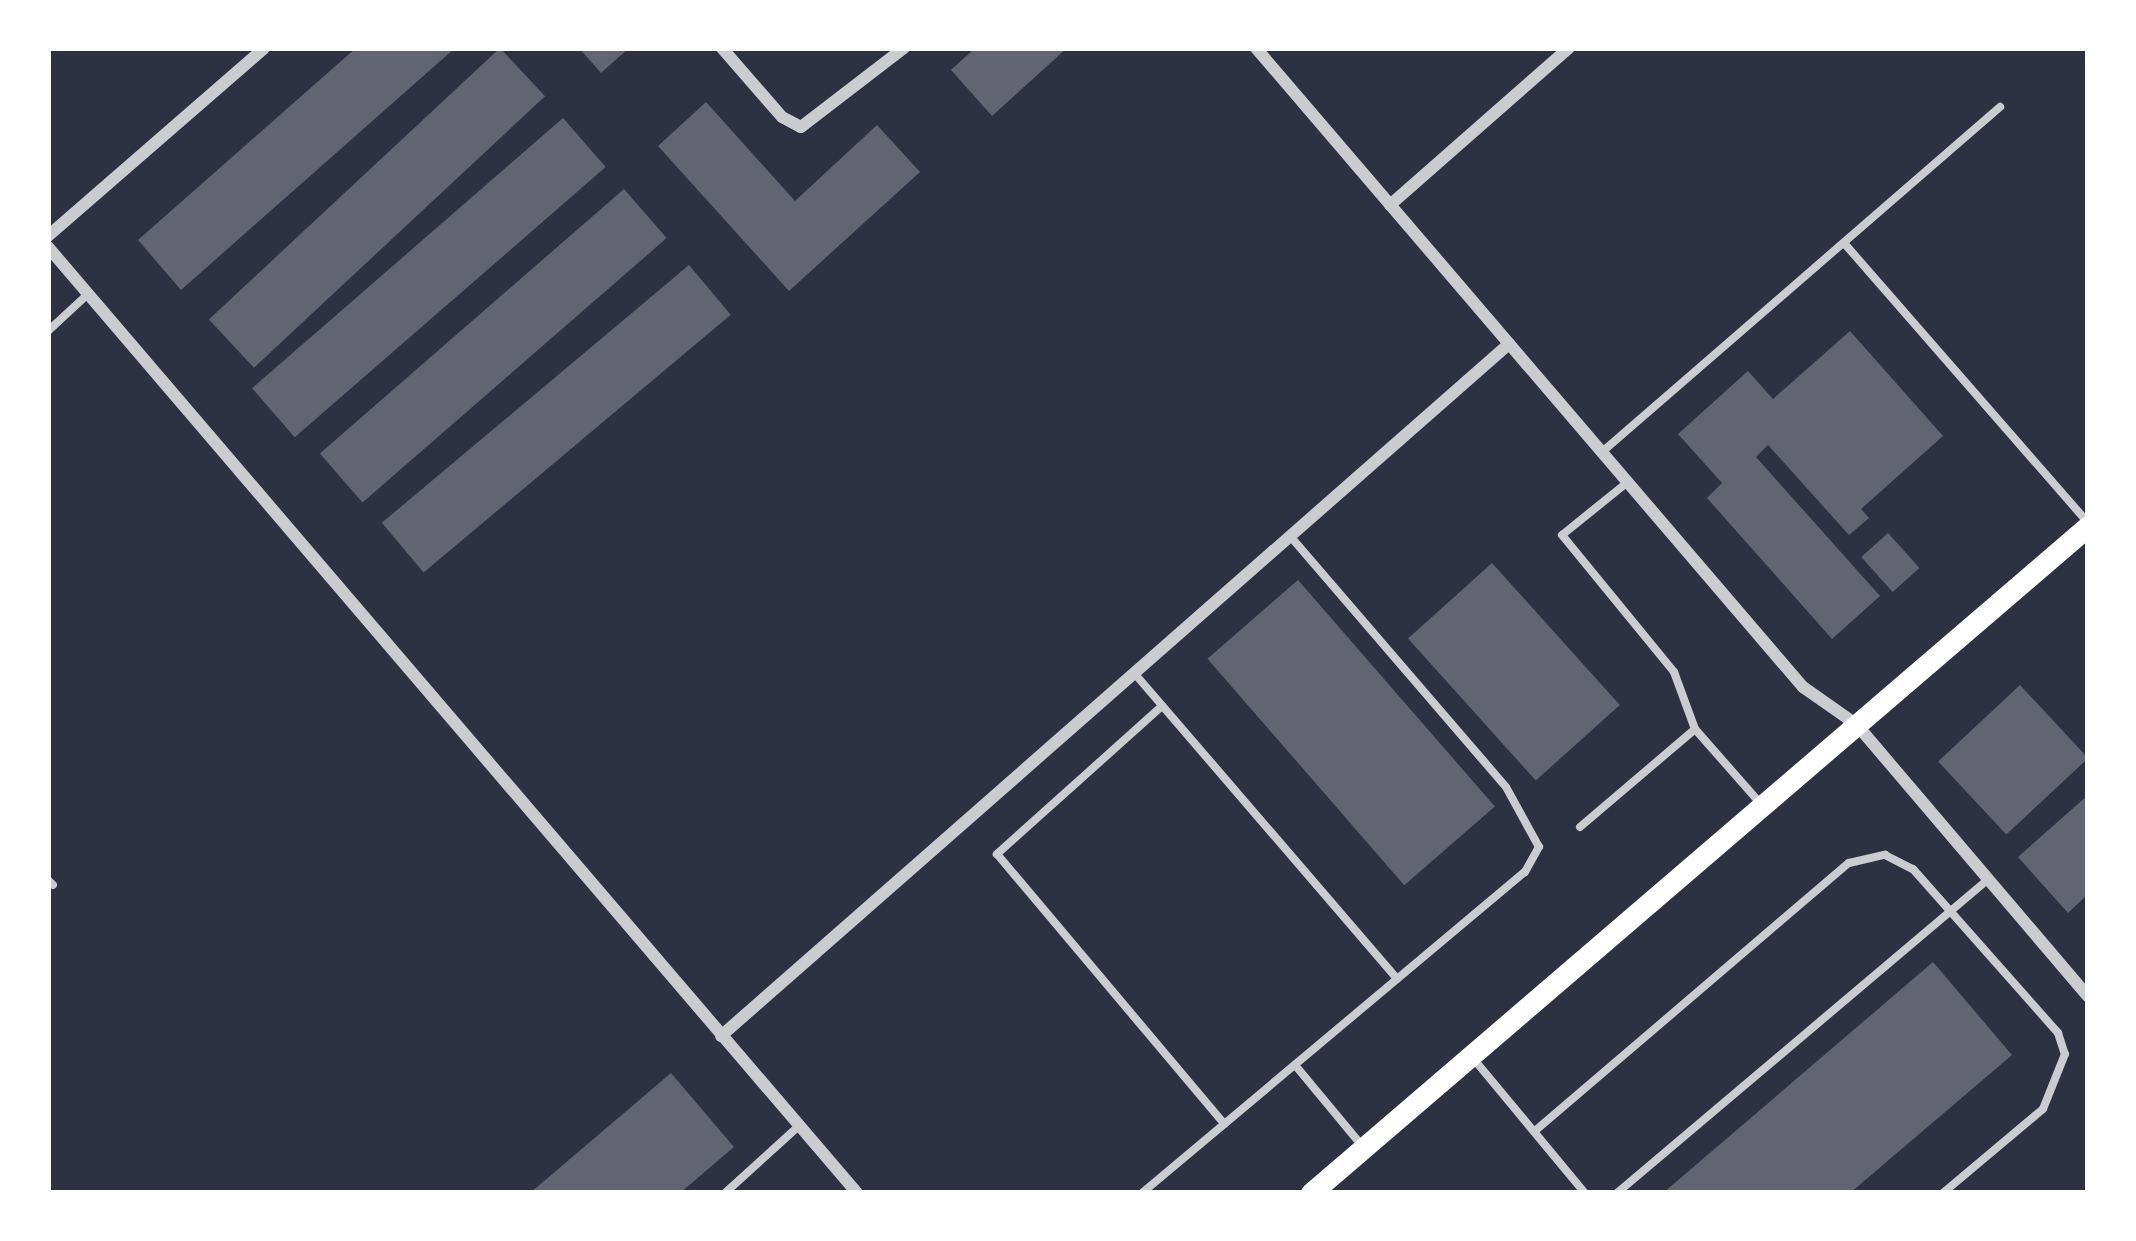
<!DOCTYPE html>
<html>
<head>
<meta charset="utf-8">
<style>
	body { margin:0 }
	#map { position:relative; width:2136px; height:1241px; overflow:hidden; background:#2d3142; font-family:"Nunito Sans",sans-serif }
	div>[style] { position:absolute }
	.building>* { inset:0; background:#626471; transform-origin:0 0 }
	.service>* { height:8px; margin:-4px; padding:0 4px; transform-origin:4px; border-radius:4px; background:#caccd0 }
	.minor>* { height:12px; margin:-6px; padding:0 6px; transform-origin:6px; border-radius:6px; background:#caccd0 }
	.secondary>* { height:21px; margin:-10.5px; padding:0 10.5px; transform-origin:10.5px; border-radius:10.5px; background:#fff }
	span { translate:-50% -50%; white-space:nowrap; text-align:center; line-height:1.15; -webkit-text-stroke:10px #fff; paint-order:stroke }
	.frame { position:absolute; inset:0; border:51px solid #fff; pointer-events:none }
</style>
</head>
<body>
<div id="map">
	<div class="building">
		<i style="clip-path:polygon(356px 48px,455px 48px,181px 290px,138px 240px)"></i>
		<i style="left:500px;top:48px;width:66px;height:398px;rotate:47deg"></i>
		<i style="clip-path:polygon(579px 48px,629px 48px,601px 73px)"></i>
		<i style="clip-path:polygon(975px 48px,1067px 48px,992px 116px,951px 70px)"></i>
		<i style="clip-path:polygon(706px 102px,795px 201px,877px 125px,920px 172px,789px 291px,658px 146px)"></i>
		<i style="left:563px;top:118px;width:65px;height:412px;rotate:49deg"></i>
		<i style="left:624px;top:189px;width:65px;height:403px;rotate:49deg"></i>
		<i style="left:689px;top:265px;width:65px;height:401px;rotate:50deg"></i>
		<i style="clip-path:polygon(1850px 331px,1943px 436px,1861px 509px,1869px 518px,1849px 535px,1768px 445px,1756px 457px,1880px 596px,1832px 639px,1707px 498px,1722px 483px,1678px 434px,1748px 371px,1773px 399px)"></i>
		<i style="left:1888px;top:533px;width:47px;height:36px;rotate:48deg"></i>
		<i style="left:1492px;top:563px;width:191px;height:113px;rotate:48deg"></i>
		<i style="left:1298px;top:580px;width:300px;height:120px;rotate:49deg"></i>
		<i style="left:2020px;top:685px;width:100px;height:112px;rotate:47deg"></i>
		<i style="clip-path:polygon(2088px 795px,2088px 894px,2068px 913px,2018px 857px)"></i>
		<i style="clip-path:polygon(1933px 962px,2012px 1055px,1850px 1193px,1663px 1193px)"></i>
		<i style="clip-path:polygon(671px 1073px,734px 1147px,680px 1193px,530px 1193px)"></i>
	</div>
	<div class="service">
		<i style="left:1844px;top:243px;width:370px;rotate:48.9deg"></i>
		<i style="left:48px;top:331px;width:54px;rotate:-42.8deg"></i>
		<i style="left:1602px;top:452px;width:527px;rotate:-40.92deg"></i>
		<i style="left:1629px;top:481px;width:86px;rotate:141.1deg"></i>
		<i style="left:1562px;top:535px;width:177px;rotate:50.7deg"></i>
		<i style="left:1674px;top:672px;width:61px;rotate:69.8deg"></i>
		<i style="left:1695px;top:729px;width:100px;rotate:48.7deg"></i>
		<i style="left:1135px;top:674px;width:402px;rotate:49.3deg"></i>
		<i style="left:1162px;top:706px;width:222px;rotate:138.1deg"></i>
		<i style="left:997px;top:854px;width:353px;rotate:49.9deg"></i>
		<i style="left:1580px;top:827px;width:151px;rotate:-40.4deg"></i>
		<i style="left:48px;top:880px;width:7px;rotate:45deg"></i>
		<i style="left:1472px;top:1057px;width:177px;rotate:50.3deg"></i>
		<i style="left:1295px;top:1065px;width:107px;rotate:50.3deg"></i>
		<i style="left:1536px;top:1130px;width:411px;rotate:-40.5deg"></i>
		<i style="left:1849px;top:863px;width:37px;rotate:-13deg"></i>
		<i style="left:1885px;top:855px;width:31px;rotate:27deg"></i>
		<i style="left:1913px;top:869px;width:219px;rotate:48.5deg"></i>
		<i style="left:2058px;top:1033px;width:22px;rotate:72deg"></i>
		<i style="left:2065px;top:1054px;width:59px;rotate:111.8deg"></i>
		<i style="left:2043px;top:1109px;width:131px;rotate:140deg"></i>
		<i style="left:725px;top:1193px;width:100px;rotate:-42.2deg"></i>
		<i style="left:1142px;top:1193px;width:500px;rotate:-40deg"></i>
		<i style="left:1525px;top:872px;width:29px;rotate:-61deg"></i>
		<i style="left:1539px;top:847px;width:68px;rotate:-118.8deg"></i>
		<i style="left:1506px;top:787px;width:330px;rotate:-130.7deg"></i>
		<i style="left:1617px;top:1193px;width:486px;rotate:-40.2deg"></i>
	</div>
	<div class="minor">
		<i style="left:722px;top:48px;width:91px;rotate:49deg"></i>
		<i style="left:782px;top:117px;width:21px;rotate:28deg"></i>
		<i style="left:801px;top:127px;width:130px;rotate:-37.5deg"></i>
		<i style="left:1256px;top:48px;width:841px;rotate:49.44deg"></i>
		<i style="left:1803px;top:687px;width:66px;rotate:35.1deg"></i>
		<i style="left:1857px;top:725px;width:356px;rotate:49.6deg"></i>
		<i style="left:1390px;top:205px;width:238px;rotate:-41.3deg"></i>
		<i style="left:48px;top:236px;width:286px;rotate:-41deg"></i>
		<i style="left:48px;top:247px;width:1245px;rotate:49.46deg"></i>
		<i style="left:721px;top:1036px;width:1049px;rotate:-41.29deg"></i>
	</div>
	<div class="secondary">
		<i style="left:1311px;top:1193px;width:1024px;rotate:-40.64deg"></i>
	</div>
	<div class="frame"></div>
</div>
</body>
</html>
